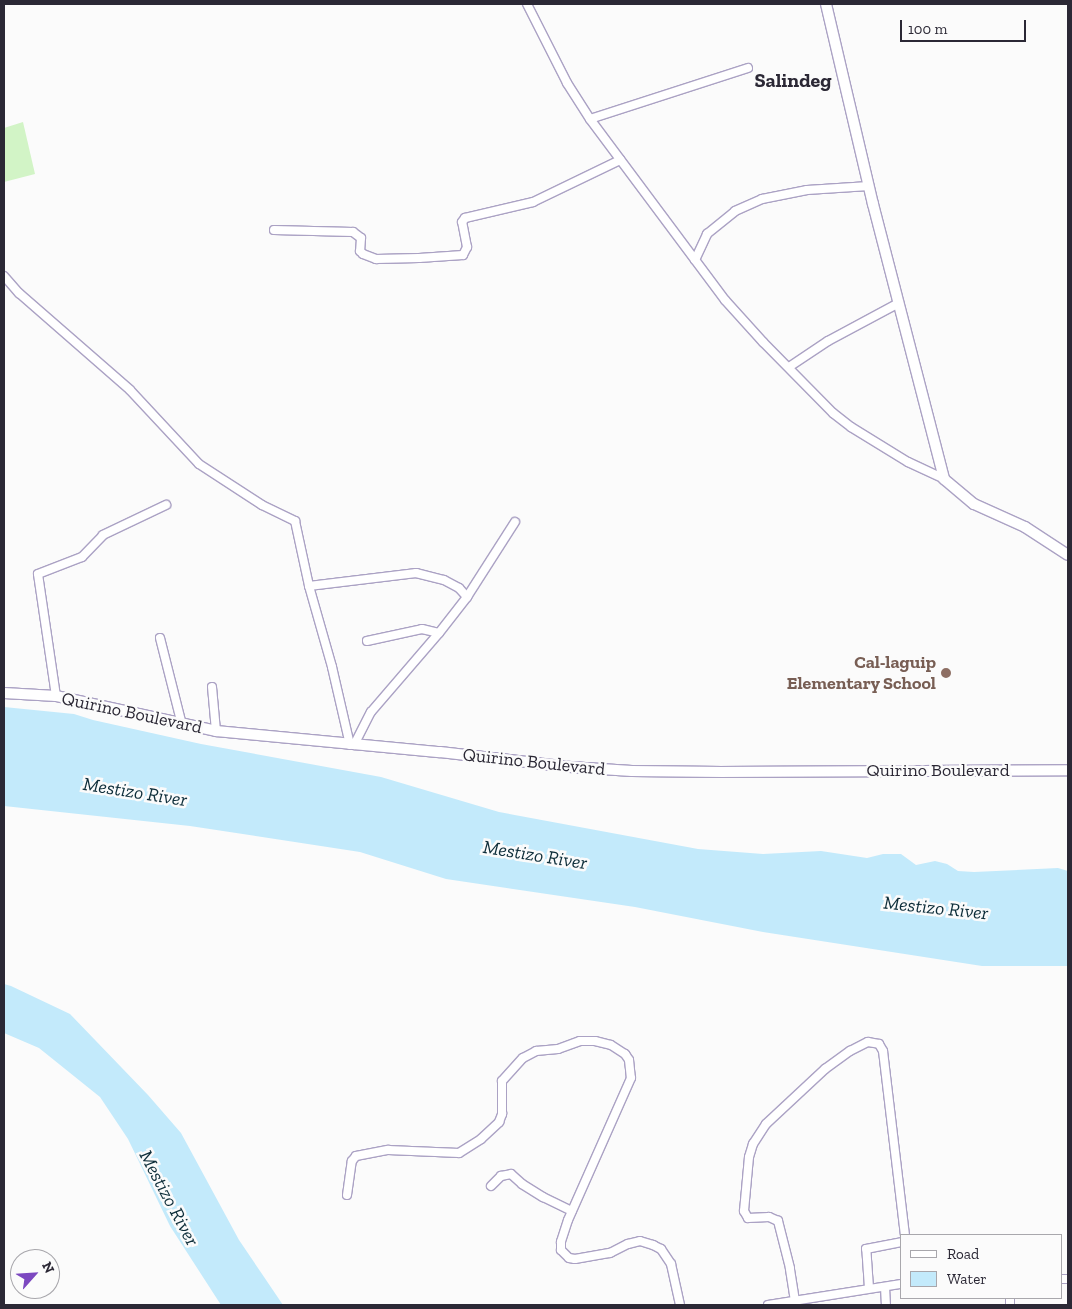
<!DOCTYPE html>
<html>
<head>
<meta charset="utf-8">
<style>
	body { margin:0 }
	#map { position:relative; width:1072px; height:1309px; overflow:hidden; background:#fbfbfb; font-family:"Zilla Slab",serif }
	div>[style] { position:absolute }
	.green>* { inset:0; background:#d2f4c6 }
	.water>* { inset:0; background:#c3eafb }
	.roads { filter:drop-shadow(1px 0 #aba2c4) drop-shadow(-1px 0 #aba2c4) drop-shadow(0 1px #aba2c4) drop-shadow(0 -1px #aba2c4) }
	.minor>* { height:8px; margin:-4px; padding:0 4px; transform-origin:4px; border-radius:4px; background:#fff }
	.tertiary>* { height:10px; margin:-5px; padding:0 5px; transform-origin:5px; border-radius:5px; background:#fff }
	.dots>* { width:14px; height:14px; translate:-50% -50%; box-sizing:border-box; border:2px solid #fbfbfb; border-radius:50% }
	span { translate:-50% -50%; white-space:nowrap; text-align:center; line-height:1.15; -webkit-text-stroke:5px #fbfbfb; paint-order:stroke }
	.education-label { font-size:18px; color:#785e54; font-weight:700 }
	.right { translate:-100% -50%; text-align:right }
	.street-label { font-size:18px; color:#2b2835 }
	.water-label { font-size:19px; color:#0e2e3a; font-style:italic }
	.quarter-label { font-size:20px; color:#2b2835; font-weight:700 }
	.frame { position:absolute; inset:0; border:5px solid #2b2835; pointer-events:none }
	.legend { position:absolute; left:900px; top:1234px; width:162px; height:65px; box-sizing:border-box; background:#fbfbfb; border:1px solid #a8a7ac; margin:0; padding:6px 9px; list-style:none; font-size:15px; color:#2b2835 }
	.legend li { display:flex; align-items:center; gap:10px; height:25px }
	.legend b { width:25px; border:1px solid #a8a7ac }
	.north { position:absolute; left:10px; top:1249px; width:50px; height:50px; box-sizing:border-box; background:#fbfbfb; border:1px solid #a8a7ac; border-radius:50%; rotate:64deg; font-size:14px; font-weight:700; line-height:20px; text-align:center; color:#2b2835 }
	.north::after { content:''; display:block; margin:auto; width:18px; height:22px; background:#7c48c0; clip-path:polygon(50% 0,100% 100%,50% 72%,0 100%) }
	.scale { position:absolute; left:900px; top:20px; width:126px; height:22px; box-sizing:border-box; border:2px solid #2b2835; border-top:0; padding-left:6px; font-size:15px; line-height:18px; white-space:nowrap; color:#2b2835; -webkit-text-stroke:4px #fbfbfb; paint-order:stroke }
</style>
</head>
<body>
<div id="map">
	<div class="green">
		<i style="clip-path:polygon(23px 122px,35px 174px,4px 182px,4px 128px)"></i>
	</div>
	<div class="water">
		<i style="clip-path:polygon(4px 707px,74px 714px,93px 720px,201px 744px,381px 777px,499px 812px,698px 849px,763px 854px,821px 851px,867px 858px,883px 854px,901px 854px,916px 865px,935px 861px,947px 864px,958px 871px,974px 872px,1058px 868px,1068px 871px,1068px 966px,982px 966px,763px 932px,635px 907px,446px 879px,360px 852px,190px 826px,4px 806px)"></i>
		<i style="clip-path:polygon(4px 984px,11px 986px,70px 1014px,148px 1095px,181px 1133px,239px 1240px,283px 1305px,221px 1305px,170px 1226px,128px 1139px,100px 1097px,39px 1048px,4px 1033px)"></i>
	</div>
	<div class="roads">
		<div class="minor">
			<i style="left:527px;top:4px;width:89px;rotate:63.1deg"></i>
			<i style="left:567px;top:83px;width:43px;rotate:57.4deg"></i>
			<i style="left:590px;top:119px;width:226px;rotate:53.3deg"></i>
			<i style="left:725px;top:300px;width:57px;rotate:47.9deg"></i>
			<i style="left:763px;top:342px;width:100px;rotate:45.4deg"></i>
			<i style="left:833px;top:413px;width:23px;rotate:38deg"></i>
			<i style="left:851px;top:427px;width:67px;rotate:31.6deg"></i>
			<i style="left:908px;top:462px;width:40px;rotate:25deg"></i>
			<i style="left:590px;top:119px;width:166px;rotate:-17.9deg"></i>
			<i style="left:274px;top:230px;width:79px;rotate:1.5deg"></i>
			<i style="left:353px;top:232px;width:10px;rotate:37deg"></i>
			<i style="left:361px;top:238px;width:13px;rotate:94deg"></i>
			<i style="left:360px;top:251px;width:4px;rotate:45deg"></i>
			<i style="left:363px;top:254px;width:14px;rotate:21deg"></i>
			<i style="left:376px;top:259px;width:43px;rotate:-1.3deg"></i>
			<i style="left:419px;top:258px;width:44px;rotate:-3.9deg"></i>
			<i style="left:463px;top:255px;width:9px;rotate:-63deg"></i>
			<i style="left:467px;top:247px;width:25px;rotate:-101deg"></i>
			<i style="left:462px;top:222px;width:5px;rotate:-53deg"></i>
			<i style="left:465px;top:218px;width:70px;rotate:-13.2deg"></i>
			<i style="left:533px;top:202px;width:97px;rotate:-25.8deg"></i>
			<i style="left:695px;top:260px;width:29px;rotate:-65deg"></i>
			<i style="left:707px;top:234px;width:36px;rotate:-39deg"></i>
			<i style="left:735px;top:211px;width:30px;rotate:-24deg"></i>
			<i style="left:762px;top:199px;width:46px;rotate:-11.3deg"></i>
			<i style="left:807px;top:190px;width:62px;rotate:-3.7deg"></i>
			<i style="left:4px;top:276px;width:23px;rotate:49deg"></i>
			<i style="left:19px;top:293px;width:147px;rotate:41.1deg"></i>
			<i style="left:130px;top:390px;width:101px;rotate:47deg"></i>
			<i style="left:199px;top:464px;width:75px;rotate:33.1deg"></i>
			<i style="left:262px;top:505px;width:37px;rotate:26deg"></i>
			<i style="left:295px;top:521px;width:66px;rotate:77.8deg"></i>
			<i style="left:309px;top:586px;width:84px;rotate:74.1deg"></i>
			<i style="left:332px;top:667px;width:80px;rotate:77deg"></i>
			<i style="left:789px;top:367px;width:47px;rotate:-33.7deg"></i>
			<i style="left:828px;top:341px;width:78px;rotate:-28.2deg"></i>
			<i style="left:309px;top:586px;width:108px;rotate:-6.9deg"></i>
			<i style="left:416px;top:573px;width:29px;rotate:14deg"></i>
			<i style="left:444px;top:580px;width:17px;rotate:28deg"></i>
			<i style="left:459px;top:588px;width:12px;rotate:48deg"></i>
			<i style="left:160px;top:638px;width:90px;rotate:75.8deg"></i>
			<i style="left:367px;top:641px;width:56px;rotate:-12.3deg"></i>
			<i style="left:422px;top:629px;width:17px;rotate:13deg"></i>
			<i style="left:212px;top:687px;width:44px;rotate:84.8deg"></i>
			<i style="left:56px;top:696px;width:123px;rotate:-98.4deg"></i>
			<i style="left:38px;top:574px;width:47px;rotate:-21.1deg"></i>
			<i style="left:82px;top:557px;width:30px;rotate:-46deg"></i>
			<i style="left:103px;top:535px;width:70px;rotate:-25.5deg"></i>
			<i style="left:354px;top:745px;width:37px;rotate:-63deg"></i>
			<i style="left:371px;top:712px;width:104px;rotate:-49.3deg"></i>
			<i style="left:439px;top:633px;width:46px;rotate:-52.1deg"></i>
			<i style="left:467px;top:597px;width:89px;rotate:-57.4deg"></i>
			<i style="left:491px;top:1186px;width:14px;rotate:-45deg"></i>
			<i style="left:501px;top:1176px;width:10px;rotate:-11deg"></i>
			<i style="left:511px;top:1174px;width:15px;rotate:42deg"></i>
			<i style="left:522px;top:1184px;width:25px;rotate:32deg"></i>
			<i style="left:543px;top:1197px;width:32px;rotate:26deg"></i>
			<i style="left:347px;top:1195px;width:34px;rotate:-82deg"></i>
			<i style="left:352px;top:1161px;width:6px;rotate:-51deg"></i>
			<i style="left:356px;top:1156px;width:33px;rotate:-11deg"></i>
			<i style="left:388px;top:1150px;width:71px;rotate:2.4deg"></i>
			<i style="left:459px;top:1153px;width:26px;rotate:-32deg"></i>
			<i style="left:481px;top:1139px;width:25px;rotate:-43deg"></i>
			<i style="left:499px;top:1122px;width:9px;rotate:-69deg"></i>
			<i style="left:502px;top:1114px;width:33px;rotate:-90deg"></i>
			<i style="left:502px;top:1081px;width:31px;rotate:-48deg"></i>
			<i style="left:523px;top:1058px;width:15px;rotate:-28deg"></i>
			<i style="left:536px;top:1051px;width:22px;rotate:-5deg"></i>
			<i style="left:558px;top:1049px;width:23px;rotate:-20deg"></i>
			<i style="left:580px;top:1041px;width:15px"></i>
			<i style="left:595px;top:1041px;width:16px;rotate:14deg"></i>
			<i style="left:611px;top:1045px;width:17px;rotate:33deg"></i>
			<i style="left:625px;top:1054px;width:7px;rotate:56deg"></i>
			<i style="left:629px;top:1060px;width:18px;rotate:84deg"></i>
			<i style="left:631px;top:1078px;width:155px;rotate:113.9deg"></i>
			<i style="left:568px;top:1220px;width:23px;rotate:108deg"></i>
			<i style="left:561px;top:1242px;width:8px;rotate:90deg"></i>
			<i style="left:561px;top:1250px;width:11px;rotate:45deg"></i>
			<i style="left:569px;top:1258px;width:6px;rotate:9deg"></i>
			<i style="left:575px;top:1259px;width:36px;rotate:-10deg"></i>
			<i style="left:610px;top:1253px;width:20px;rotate:-27deg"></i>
			<i style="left:628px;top:1244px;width:12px;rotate:-14deg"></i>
			<i style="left:640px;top:1241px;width:14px;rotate:17deg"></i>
			<i style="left:653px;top:1245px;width:9px;rotate:27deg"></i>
			<i style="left:661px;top:1249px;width:18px;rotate:56deg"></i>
			<i style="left:671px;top:1264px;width:42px;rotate:77.6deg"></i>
			<i style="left:1061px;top:1279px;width:7px"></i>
			<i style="left:885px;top:1287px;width:18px;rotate:87deg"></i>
			<i style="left:869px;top:1288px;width:39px;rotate:-94deg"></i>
			<i style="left:866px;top:1249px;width:36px;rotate:-11deg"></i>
			<i style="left:795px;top:1301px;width:33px;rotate:-99deg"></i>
			<i style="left:790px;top:1268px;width:49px;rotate:-104.3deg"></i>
			<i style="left:778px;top:1221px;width:10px;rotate:-156deg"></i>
			<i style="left:769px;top:1217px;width:21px;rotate:177deg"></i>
			<i style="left:748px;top:1218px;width:8px;rotate:-120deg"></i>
			<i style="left:744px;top:1211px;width:54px;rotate:-84.7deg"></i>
			<i style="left:749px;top:1157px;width:14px;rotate:-73deg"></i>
			<i style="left:753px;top:1144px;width:24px;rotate:-57deg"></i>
			<i style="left:766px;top:1124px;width:81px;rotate:-43deg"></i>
			<i style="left:825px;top:1069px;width:31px;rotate:-36deg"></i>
			<i style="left:850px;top:1051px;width:20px;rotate:-27deg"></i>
			<i style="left:868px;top:1042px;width:11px;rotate:10deg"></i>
			<i style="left:879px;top:1044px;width:8px;rotate:60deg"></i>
			<i style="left:883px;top:1051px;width:185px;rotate:83.2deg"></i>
			<i style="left:768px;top:1305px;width:135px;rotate:-9deg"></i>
			<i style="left:1010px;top:1305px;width:7px;rotate:-90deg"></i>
		</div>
		<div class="tertiary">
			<i style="left:826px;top:4px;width:205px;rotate:76.8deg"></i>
			<i style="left:873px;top:204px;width:284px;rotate:75.5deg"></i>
			<i style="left:944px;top:479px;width:39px;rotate:40deg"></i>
			<i style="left:974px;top:504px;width:56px;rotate:24.3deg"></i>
			<i style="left:1025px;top:527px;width:51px;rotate:33.1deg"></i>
			<i style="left:4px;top:693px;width:52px;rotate:3.3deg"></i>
			<i style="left:56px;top:696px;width:164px;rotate:12.3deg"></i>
			<i style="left:216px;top:731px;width:225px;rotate:5.4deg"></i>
			<i style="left:440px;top:752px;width:131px;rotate:6.6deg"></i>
			<i style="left:570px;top:767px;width:62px;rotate:3.7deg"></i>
			<i style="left:632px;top:771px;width:91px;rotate:0.6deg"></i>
			<i style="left:723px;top:772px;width:345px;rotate:-0.3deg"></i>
		</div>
	</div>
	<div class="dots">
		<i style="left:946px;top:673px;background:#8d6e63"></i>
	</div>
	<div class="education-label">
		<span class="right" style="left:936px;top:673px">Cal-laguip<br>Elementary School</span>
	</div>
	<div class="street-label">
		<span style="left:132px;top:713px;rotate:12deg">Quirino Boulevard</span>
		<span style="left:534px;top:762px;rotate:6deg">Quirino Boulevard</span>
		<span style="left:938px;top:770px">Quirino Boulevard</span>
	</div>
	<div class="water-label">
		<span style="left:135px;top:792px;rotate:9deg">Mestizo River</span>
		<span style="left:535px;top:855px;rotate:9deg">Mestizo River</span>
		<span style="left:936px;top:908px;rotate:6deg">Mestizo River</span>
		<span style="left:169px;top:1198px;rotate:62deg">Mestizo River</span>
	</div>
	<div class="quarter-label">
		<span style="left:793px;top:80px">Salindeg</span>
	</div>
	<div class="frame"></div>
	<ul class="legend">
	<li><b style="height:6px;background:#fff"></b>Road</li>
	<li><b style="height:14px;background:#c3eafb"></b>Water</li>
	</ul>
	<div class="north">N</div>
	<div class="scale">100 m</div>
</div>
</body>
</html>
